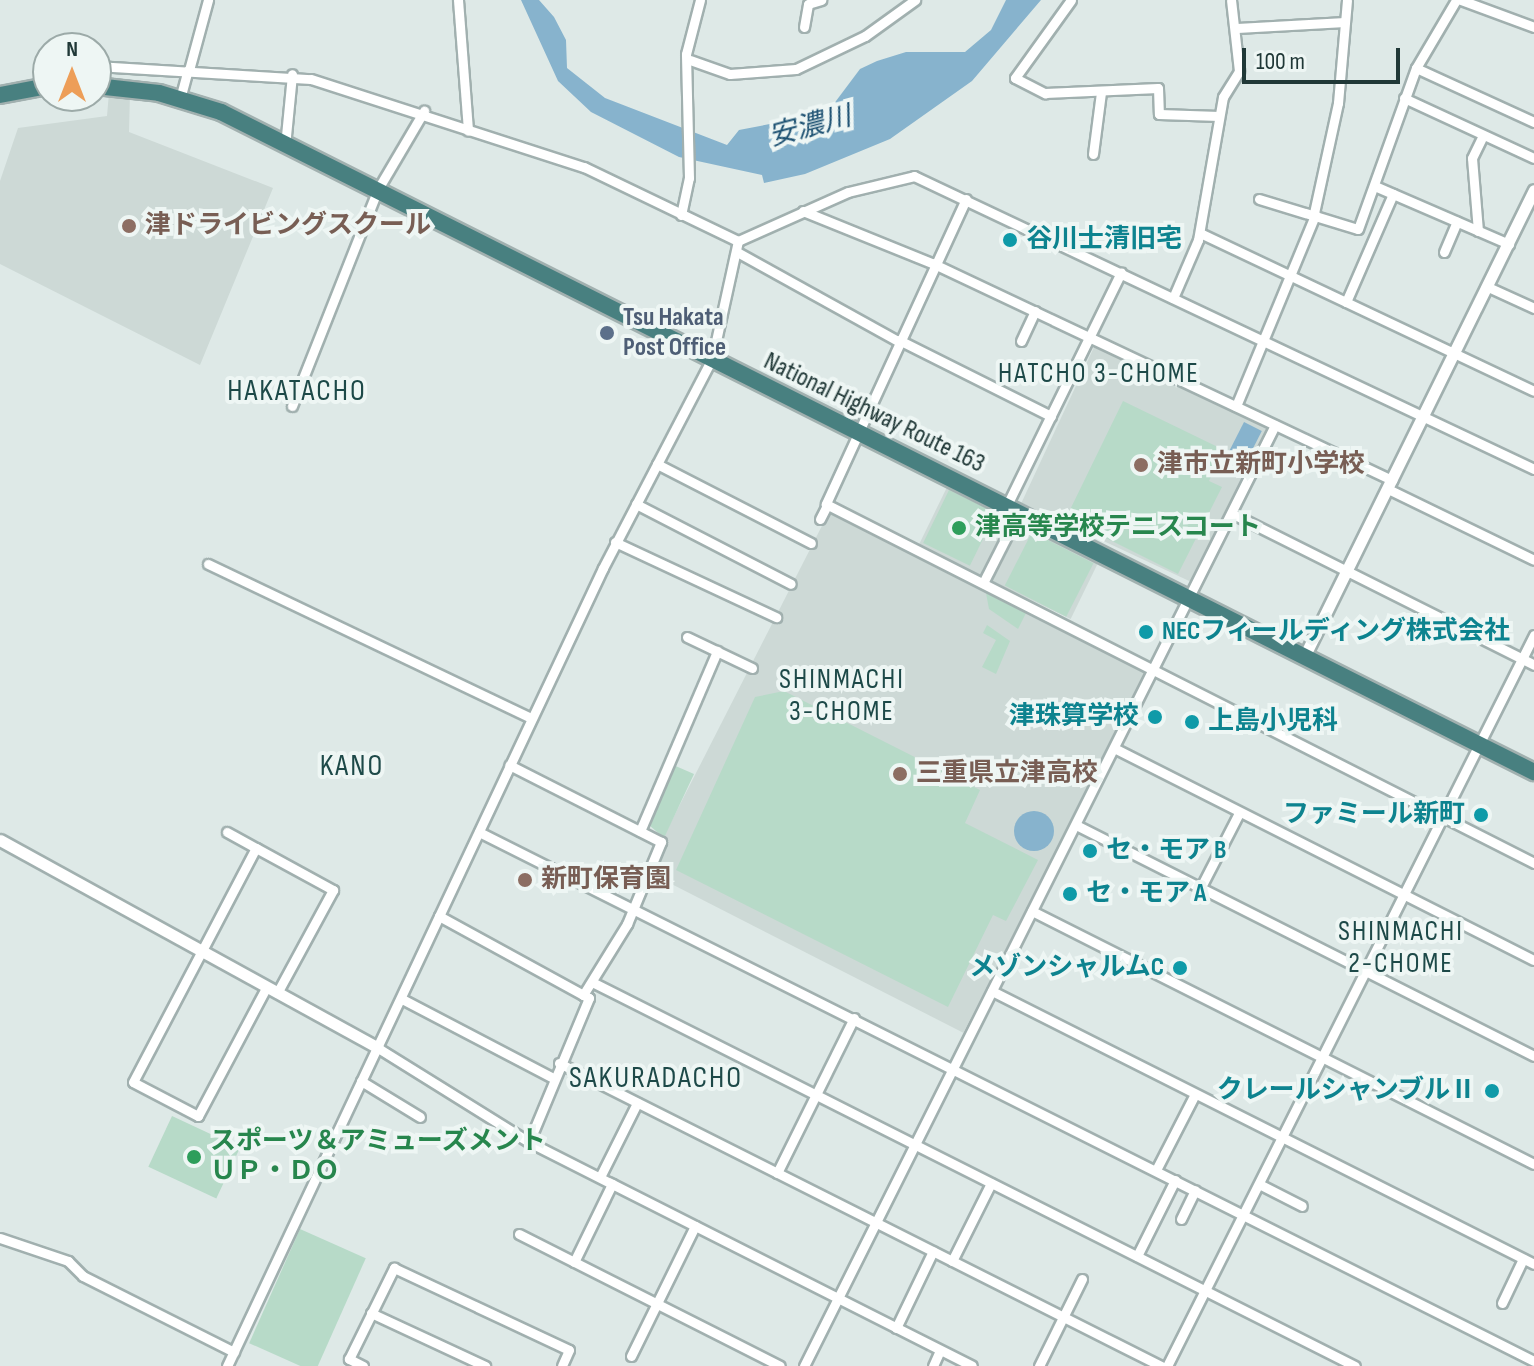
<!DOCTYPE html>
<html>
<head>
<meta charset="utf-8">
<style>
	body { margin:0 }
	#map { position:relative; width:1534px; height:1366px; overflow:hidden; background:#dee9e7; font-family:"Sofia Sans Condensed","Noto Sans JP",sans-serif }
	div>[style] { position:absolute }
	.built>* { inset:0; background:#cdd9d6; transform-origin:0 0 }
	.green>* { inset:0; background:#b7dac8; transform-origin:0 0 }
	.water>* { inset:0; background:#87b3cd; transform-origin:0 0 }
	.round { border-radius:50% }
	.roads { filter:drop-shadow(2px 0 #a1b0af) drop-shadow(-2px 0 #a1b0af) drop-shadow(0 2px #a1b0af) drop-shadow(0 -2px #a1b0af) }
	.minor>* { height:9px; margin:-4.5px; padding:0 4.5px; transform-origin:4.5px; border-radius:4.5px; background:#fff }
	.tertiary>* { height:11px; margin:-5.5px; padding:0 5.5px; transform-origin:5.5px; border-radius:5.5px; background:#fff }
	.trunk>* { height:16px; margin:-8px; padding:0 8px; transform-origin:8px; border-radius:8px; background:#488080 }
	.dots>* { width:22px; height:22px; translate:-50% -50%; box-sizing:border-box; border:4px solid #eef6f4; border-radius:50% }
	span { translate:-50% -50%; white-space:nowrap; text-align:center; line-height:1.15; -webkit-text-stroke:8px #eef6f4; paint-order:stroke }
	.education-label { font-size:26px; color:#785e54; font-weight:700 }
	.left { translate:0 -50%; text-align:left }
	.culture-label { font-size:26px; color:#0d838f; font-weight:700 }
	.right { translate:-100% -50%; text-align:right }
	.service-label { font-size:26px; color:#4e5e75; font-weight:700 }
	.street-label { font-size:26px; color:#203837 }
	.leisure-label { font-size:26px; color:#27864d; font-weight:700 }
	.water-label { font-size:28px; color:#1d5172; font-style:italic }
	.neighbourhood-label { font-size:28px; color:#1d4948; letter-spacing:2px }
	.quarter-label { font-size:30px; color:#1d4948; letter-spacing:2px }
	.north { position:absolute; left:32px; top:32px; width:80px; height:80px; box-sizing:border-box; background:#eef6f4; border:2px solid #9caaa8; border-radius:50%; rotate:0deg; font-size:22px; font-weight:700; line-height:32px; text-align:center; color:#203837 }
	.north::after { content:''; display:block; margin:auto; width:28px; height:36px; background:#ed9e58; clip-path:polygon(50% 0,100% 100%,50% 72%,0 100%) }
	.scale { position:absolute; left:1242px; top:48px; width:158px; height:36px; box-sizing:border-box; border:4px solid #203837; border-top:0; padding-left:10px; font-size:24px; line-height:28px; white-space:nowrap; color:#203837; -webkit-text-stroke:6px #eef6f4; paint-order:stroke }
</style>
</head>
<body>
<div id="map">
	<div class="built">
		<i style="clip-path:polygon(109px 93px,130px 93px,129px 132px,273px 188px,200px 365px,0 264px,0 181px,18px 128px,107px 116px)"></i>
		<i style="left:1095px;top:345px;width:191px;height:174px;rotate:25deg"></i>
		<i style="left:949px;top:483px;width:169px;height:69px;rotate:26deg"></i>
		<i style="left:829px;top:512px;width:356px;height:403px;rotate:27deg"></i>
	</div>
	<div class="green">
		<i style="clip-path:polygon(1123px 401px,1224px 450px,1209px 481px,1222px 487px,1178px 574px,1066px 518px)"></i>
		<i style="left:949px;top:490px;width:52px;height:59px;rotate:26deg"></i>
		<i style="left:1032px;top:532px;width:69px;height:60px;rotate:27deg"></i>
		<i style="clip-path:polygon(986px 593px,1026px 613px,1018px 629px,989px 609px)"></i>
		<i style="clip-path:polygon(987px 625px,1010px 641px,996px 674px,982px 667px,996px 640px,983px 633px)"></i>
		<i style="clip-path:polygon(784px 691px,980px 790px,965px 823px,1038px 860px,1006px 921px,993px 915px,948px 1007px,676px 870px,755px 697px)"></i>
		<i style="clip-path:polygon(671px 764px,694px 774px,664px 838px,649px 825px)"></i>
		<i style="left:172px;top:1116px;width:75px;height:56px;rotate:25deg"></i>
		<i style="left:300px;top:1229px;width:72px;height:125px;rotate:24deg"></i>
	</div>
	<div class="water">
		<i style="clip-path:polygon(521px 0,539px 0,554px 17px,566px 40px,567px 68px,605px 98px,727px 145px,739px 130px,827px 113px,860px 69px,877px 61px,906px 52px,965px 52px,991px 30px,1006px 0,1041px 0,972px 81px,890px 139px,805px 174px,764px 183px,762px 175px,679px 157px,591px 112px,558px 81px)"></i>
		<i style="left:1244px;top:422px;width:20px;height:40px;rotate:27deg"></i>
		<i class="round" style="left:1014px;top:811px;width:40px;height:40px"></i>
	</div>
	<div class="roads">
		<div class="minor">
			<i style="left:458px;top:0;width:131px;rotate:85.6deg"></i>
			<i style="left:1071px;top:0;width:96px;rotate:125.7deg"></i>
			<i style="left:1015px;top:78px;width:34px;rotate:27deg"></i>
			<i style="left:1045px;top:93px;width:113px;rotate:-2.5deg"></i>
			<i style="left:1158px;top:88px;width:26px;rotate:88deg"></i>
			<i style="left:1159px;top:114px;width:60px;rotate:1.9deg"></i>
			<i style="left:1461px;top:0;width:78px;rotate:20.3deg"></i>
			<i style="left:804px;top:27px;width:23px;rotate:-80deg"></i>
			<i style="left:808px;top:4px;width:14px;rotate:-17deg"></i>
			<i style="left:1237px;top:28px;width:108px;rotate:-3.2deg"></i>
			<i style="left:690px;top:60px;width:42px;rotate:19.3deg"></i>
			<i style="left:730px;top:74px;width:66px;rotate:-4.3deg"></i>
			<i style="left:796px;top:69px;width:76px;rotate:-25.6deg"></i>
			<i style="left:865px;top:36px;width:62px;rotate:-35.8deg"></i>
			<i style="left:96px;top:66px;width:215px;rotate:3.5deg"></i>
			<i style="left:311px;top:79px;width:287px;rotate:17.9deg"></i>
			<i style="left:584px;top:167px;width:171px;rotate:25.7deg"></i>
			<i style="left:738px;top:241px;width:120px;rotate:-24deg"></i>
			<i style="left:848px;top:192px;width:68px;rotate:-13.6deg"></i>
			<i style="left:914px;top:176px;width:686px;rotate:25.29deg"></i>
			<i style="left:1416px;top:68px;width:130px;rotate:24.6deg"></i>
			<i style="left:189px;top:70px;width:73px;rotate:-74.8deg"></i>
			<i style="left:1404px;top:98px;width:143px;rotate:24.8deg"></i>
			<i style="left:180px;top:99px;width:30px;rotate:-75deg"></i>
			<i style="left:285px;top:146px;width:72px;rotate:-84.4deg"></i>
			<i style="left:1093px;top:154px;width:63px;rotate:-82.6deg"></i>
			<i style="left:1377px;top:187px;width:144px;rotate:23.4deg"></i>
			<i style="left:966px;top:199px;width:336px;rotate:114.7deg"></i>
			<i style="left:826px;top:504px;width:794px;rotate:26.89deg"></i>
			<i style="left:1259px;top:199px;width:103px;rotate:16.9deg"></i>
			<i style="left:1358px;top:229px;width:171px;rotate:-70.2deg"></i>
			<i style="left:1416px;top:68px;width:79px;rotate:-59.5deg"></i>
			<i style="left:803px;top:211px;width:139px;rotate:22deg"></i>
			<i style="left:932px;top:263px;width:509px;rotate:25.26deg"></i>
			<i style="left:1314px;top:213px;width:113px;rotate:-77.7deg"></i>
			<i style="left:1338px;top:103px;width:103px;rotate:-85deg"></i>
			<i style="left:681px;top:215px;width:38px;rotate:-78deg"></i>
			<i style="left:689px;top:178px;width:124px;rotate:-91.4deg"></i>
			<i style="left:686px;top:54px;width:56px;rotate:-75.5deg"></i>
			<i style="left:1478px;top:231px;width:73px;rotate:-94.7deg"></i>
			<i style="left:1472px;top:158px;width:25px;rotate:-64deg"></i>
			<i style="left:1200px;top:233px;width:369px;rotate:25.3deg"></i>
			<i style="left:1444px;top:252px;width:33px;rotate:-67deg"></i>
			<i style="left:739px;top:253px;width:182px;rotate:29deg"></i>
			<i style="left:1488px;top:287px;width:51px;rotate:24.5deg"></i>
			<i style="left:1173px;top:298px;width:63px;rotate:-66.7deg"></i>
			<i style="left:1198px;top:240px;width:145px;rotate:-80.1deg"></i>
			<i style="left:1223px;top:97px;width:31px;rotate:-58deg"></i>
			<i style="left:1239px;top:71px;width:71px;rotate:-96.4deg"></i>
			<i style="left:1346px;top:302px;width:118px;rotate:-66.5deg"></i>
			<i style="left:899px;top:340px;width:170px;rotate:26.6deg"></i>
			<i style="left:1021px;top:341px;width:33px;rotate:-65deg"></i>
			<i style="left:292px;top:406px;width:233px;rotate:-68.4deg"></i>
			<i style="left:378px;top:189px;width:91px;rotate:-59.5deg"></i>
			<i style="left:1236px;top:406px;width:207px;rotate:-67.5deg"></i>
			<i style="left:657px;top:464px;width:173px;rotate:27.2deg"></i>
			<i style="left:1388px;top:489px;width:162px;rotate:25.9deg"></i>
			<i style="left:636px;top:504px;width:174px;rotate:27.3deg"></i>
			<i style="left:1007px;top:505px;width:259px;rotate:-63.9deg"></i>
			<i style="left:1233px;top:514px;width:337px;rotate:26.6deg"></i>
			<i style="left:820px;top:519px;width:16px;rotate:-63deg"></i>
			<i style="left:615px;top:542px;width:178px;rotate:25deg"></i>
			<i style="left:208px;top:564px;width:358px;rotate:25.5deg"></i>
			<i style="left:983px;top:583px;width:80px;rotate:-63.1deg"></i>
			<i style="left:687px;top:637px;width:72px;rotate:25.5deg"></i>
			<i style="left:1114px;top:748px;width:470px;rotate:26.8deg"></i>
			<i style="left:1076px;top:825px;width:513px;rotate:26.76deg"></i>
			<i style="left:640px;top:831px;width:196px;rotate:-66.8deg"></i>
			<i style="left:227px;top:832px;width:33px;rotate:29deg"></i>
			<i style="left:479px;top:832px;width:1180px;rotate:26.63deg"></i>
			<i style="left:1201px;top:887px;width:83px;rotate:-62.8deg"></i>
			<i style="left:1032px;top:911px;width:562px;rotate:26.75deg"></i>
			<i style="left:439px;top:916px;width:164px;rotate:28.7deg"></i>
			<i style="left:583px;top:995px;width:84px;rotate:-58.2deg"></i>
			<i style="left:627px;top:924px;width:89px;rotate:-67.5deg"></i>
			<i style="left:661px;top:842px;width:170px;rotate:-153.1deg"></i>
			<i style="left:592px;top:982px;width:854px;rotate:26.72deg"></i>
			<i style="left:266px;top:988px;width:145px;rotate:118deg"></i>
			<i style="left:198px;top:1116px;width:73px;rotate:-152.4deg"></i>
			<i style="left:133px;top:1082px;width:264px;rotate:-62.3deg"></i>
			<i style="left:256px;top:848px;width:88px;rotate:28.6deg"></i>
			<i style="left:333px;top:890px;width:117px;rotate:118.5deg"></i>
			<i style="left:992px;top:991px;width:607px;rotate:26.73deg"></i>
			<i style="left:402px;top:999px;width:170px;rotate:27.6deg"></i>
			<i style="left:378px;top:1048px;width:178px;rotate:31.9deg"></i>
			<i style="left:529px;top:1142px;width:496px;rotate:26.8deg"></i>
			<i style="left:559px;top:1063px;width:674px;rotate:26.72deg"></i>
			<i style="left:361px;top:1081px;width:69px;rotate:31.4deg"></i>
			<i style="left:529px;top:1142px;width:156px;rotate:-67.4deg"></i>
			<i style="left:589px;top:998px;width:7px;rotate:-153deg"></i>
			<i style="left:1156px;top:1170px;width:85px;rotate:-62.8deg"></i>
			<i style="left:777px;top:1173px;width:173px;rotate:-63.6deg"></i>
			<i style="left:600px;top:1177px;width:83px;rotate:-63.4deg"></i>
			<i style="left:1259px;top:1184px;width:48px;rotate:27.1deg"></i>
			<i style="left:1181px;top:1219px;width:32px;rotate:-64deg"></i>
			<i style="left:519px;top:1234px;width:292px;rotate:26.8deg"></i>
			<i style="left:0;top:1238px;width:72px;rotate:18.7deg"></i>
			<i style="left:68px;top:1261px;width:21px;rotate:45deg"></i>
			<i style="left:83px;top:1276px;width:169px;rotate:26.7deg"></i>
			<i style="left:1137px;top:1256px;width:85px;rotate:-63.4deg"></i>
			<i style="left:952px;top:1261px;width:87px;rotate:-63.4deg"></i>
			<i style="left:574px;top:1262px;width:87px;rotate:-64deg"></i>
			<i style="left:1502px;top:1303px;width:49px;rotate:-64.5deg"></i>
			<i style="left:371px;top:1313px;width:126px;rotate:24.9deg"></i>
			<i style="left:896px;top:1328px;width:85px;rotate:-64.3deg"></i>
			<i style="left:631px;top:1356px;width:145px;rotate:-63.8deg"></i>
			<i style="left:227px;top:1366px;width:882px;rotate:-64.77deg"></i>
			<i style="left:603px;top:568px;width:236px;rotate:-62.5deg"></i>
			<i style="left:712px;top:359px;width:121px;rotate:-77.6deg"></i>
			<i style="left:363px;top:1366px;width:16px;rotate:-153deg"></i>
			<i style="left:349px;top:1359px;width:102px;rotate:-63.7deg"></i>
			<i style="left:394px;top:1268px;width:193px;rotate:25.1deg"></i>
			<i style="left:569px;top:1350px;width:17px;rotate:114deg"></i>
			<i style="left:804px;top:1366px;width:1052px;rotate:-63.41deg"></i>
			<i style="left:933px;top:1366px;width:17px;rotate:-66deg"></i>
			<i style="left:1039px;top:1366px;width:97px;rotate:-63.7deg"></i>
			<i style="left:1167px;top:1366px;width:818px;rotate:-63.34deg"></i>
		</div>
		<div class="tertiary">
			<i style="left:1305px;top:655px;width:518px;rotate:-63.78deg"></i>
			<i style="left:0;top:840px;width:431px;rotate:28.8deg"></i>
		</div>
		<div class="trunk">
			<i style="left:96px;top:86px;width:63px;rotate:6.3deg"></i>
			<i style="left:159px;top:93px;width:65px;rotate:17deg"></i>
			<i style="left:221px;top:112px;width:1470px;rotate:26.69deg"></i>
			<i style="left:0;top:95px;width:49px;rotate:-10.6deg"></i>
		</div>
	</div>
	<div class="dots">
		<i style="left:129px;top:226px;background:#8d6e63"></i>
		<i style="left:1010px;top:240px;background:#0f9aa8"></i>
		<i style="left:607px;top:333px;background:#5c6f8a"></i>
		<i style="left:1141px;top:465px;background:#8d6e63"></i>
		<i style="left:959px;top:528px;background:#2e9e5b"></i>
		<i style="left:1146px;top:632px;background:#0f9aa8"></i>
		<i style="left:1155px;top:717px;background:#0f9aa8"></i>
		<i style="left:1192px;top:722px;background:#0f9aa8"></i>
		<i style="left:900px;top:774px;background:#8d6e63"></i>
		<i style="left:1481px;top:815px;background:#0f9aa8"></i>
		<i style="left:1090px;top:851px;background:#0f9aa8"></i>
		<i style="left:525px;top:880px;background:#8d6e63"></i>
		<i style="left:1070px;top:894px;background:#0f9aa8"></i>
		<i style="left:1180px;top:968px;background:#0f9aa8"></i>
		<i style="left:1492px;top:1091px;background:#0f9aa8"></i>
		<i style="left:194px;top:1157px;background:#2e9e5b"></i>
	</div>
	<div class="education-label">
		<span class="left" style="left:145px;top:226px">津ドライビングスクール</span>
		<span class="left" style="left:1157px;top:465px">津市立新町小学校</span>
		<span class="left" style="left:916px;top:774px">三重県立津高校</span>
		<span class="left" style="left:541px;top:880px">新町保育園</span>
	</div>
	<div class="culture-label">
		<span class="left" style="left:1026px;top:240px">谷川士清旧宅</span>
		<span class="left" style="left:1162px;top:632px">NECフィールディング株式会社</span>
		<span class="right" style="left:1139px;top:717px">津珠算学校</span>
		<span class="left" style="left:1208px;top:722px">上島小児科</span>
		<span class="right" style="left:1465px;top:815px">ファミール新町</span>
		<span class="left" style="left:1106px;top:851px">セ・モア B</span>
		<span class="left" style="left:1086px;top:894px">セ・モア A</span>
		<span class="right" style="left:1164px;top:968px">メゾンシャルムC</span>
		<span class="right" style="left:1476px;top:1091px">クレールシャンブルⅡ</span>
	</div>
	<div class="service-label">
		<span class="left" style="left:623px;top:333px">Tsu Hakata<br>Post Office</span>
	</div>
	<div class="street-label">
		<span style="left:874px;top:413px;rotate:26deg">National Highway Route 163</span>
	</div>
	<div class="leisure-label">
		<span class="left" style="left:975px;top:528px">津高等学校テニスコート</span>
		<span class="left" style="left:210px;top:1157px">スポーツ＆アミューズメント<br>ＵＰ・ＤＯ</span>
	</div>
	<div class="water-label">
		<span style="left:810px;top:127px;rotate:-15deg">安濃川</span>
	</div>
	<div class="neighbourhood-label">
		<span style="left:1099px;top:374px">HATCHO 3-CHOME</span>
		<span style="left:842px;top:696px">SHINMACHI<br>3-CHOME</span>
		<span style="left:1401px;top:948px">SHINMACHI<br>2-CHOME</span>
	</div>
	<div class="quarter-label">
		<span style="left:297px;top:391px">HAKATACHO</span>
		<span style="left:352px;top:766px">KANO</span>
		<span style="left:656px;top:1078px">SAKURADACHO</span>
	</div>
	<div class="north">N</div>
	<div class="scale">100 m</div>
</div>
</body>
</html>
